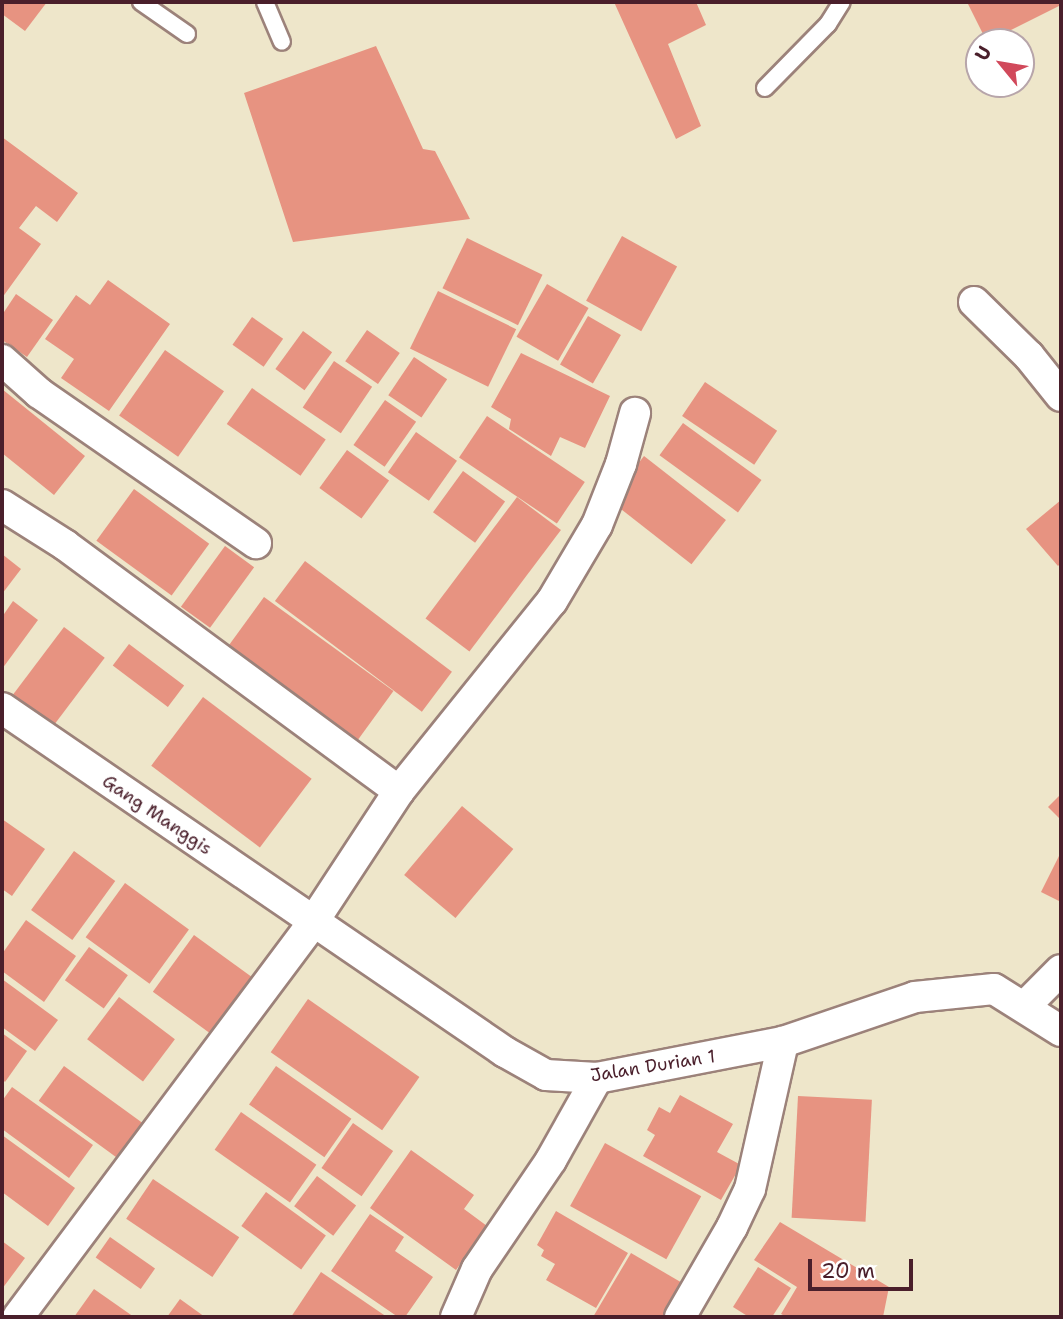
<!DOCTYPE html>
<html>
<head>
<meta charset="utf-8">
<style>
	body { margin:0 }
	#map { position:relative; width:1063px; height:1319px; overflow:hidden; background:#eee6ca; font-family:"Shantell Sans",sans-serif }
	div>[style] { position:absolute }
	.building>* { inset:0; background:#e79381; transform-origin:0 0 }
	.roads { filter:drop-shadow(2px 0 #9c827a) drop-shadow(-2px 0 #9c827a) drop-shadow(0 2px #9c827a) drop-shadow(0 -2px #9c827a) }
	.lane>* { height:16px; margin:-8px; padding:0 8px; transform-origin:8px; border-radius:8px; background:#fff }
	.street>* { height:30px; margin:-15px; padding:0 15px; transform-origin:15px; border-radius:15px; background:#fff }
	span { translate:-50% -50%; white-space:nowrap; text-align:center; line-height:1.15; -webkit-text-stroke:5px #fff; paint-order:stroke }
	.street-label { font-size:18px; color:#4a1f2b }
	.frame { position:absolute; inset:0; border:4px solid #4a1f2b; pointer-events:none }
	.north { position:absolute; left:965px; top:28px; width:70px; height:70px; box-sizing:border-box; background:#fff; border:2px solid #b7a5aa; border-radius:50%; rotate:300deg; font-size:19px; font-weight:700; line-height:28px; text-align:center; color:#4a1f2b }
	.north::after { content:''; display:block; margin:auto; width:24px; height:32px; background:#d1495b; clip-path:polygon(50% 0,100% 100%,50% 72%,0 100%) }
	.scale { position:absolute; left:808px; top:1259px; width:105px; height:32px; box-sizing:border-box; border:4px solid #4a1f2b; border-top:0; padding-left:9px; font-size:21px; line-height:24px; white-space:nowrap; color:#4a1f2b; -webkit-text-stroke:5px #fff; paint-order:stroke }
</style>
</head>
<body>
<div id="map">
	<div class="building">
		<i style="clip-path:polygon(2px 2px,47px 2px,25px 31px,2px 14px)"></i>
		<i style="clip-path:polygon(614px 2px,696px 2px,706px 25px,668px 44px,701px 126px,676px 139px)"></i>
		<i style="clip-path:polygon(967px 2px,1061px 2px,1061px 5px,987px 42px)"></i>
		<i style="clip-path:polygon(376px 46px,423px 149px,435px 151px,470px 219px,293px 242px,244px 93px)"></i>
		<i style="clip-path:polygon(2px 137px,78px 193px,57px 222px,36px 206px,19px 228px,41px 244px,2px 298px)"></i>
		<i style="left:622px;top:236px;width:63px;height:74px;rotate:29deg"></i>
		<i style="left:467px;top:238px;width:84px;height:56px;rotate:26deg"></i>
		<i style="clip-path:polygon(108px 280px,170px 324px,109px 411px,61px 378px,74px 359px,45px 339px,76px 295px,90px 305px)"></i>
		<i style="left:547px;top:284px;width:48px;height:61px;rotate:30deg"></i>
		<i style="left:438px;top:291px;width:87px;height:64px;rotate:26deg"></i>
		<i style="clip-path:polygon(16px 294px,53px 320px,27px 357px,2px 340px,2px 315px)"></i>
		<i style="left:588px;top:316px;width:38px;height:56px;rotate:30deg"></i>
		<i style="left:252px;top:317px;width:38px;height:34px;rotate:35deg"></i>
		<i style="left:367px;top:330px;width:40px;height:38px;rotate:35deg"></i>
		<i style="left:303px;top:331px;width:36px;height:47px;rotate:36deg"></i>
		<i style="left:165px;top:350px;width:72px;height:80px;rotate:35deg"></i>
		<i style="clip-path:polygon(521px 353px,610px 396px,585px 448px,560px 437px,551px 456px,509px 429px,511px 419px,491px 407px)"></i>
		<i style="left:414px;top:357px;width:40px;height:46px;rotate:34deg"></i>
		<i style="left:334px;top:361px;width:46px;height:56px;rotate:34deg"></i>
		<i style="left:705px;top:382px;width:87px;height:41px;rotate:34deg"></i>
		<i style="left:252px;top:388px;width:90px;height:44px;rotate:35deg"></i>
		<i style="clip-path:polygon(2px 389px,85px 456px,54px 495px,2px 453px)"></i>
		<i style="left:385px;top:400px;width:38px;height:55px;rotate:35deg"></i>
		<i style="left:487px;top:416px;width:118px;height:50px;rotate:34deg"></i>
		<i style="left:683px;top:423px;width:97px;height:40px;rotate:36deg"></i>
		<i style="left:416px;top:432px;width:50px;height:49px;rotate:35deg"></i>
		<i style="left:347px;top:450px;width:52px;height:47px;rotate:36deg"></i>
		<i style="left:644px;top:456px;width:104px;height:56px;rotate:38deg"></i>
		<i style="left:463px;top:471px;width:52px;height:51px;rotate:36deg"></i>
		<i style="left:134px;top:489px;width:93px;height:64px;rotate:36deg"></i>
		<i style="left:517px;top:497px;width:55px;height:152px;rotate:37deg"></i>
		<i style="clip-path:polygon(1061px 500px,1061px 563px,1058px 566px,1026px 529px)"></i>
		<i style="left:225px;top:546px;width:36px;height:75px;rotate:36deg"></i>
		<i style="clip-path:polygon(2px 554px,21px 569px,2px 594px)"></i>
		<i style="left:305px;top:561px;width:184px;height:50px;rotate:37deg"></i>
		<i style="left:264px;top:597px;width:160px;height:69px;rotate:36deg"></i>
		<i style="clip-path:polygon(13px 601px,38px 620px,2px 669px,2px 617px)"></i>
		<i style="left:64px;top:627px;width:51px;height:94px;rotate:37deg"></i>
		<i style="left:129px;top:644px;width:69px;height:27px;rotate:37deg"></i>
		<i style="left:203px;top:697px;width:136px;height:86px;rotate:37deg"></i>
		<i style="clip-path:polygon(1061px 794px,1061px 820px,1048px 807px)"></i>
		<i style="left:462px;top:806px;width:67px;height:90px;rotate:40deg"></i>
		<i style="clip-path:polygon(2px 819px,45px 849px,12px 896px,2px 889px)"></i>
		<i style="left:74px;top:851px;width:51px;height:73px;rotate:36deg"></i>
		<i style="clip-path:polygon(1061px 852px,1061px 902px,1041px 892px)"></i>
		<i style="left:125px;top:883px;width:79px;height:67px;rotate:36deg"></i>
		<i style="clip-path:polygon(26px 920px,76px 956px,44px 1002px,2px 971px,2px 954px)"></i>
		<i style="left:194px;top:935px;width:74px;height:70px;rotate:36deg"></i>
		<i style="left:89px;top:947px;width:48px;height:41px;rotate:36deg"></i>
		<i style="clip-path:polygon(2px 979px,58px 1020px,35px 1051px,2px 1027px)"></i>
		<i style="left:119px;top:997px;width:70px;height:53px;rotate:37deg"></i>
		<i style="left:308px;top:999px;width:136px;height:65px;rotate:35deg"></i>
		<i style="clip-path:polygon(2px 1033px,27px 1051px,5px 1082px,2px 1079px)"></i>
		<i style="left:64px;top:1066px;width:101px;height:43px;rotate:36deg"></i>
		<i style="left:276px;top:1066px;width:92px;height:47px;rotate:35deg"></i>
		<i style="clip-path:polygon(12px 1087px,93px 1145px,69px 1178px,2px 1129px,2px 1101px)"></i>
		<i style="clip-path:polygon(680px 1095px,733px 1124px,717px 1152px,741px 1165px,721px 1200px,643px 1156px,655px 1135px,647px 1130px,659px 1107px,670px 1113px)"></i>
		<i style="left:798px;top:1096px;width:74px;height:122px;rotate:3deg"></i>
		<i style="left:241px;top:1112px;width:92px;height:46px;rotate:35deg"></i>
		<i style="left:353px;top:1123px;width:49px;height:55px;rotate:35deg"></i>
		<i style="clip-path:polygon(2px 1135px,75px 1188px,48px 1226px,2px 1192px)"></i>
		<i style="left:605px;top:1143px;width:110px;height:72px;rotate:29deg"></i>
		<i style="clip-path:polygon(411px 1150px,474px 1195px,464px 1209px,487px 1226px,456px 1270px,370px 1208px)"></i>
		<i style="left:317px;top:1176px;width:49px;height:38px;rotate:37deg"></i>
		<i style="left:153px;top:1179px;width:104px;height:48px;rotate:34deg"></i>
		<i style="left:266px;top:1192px;width:74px;height:42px;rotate:36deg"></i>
		<i style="clip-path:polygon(556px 1211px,628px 1253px,596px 1308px,546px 1280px,555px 1264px,541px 1256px,544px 1250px,537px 1245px)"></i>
		<i style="clip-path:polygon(370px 1214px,404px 1237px,395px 1251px,433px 1277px,405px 1317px,398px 1317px,331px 1271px)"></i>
		<i style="clip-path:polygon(780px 1222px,889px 1287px,883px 1317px,787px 1317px,781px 1314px,797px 1287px,754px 1260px)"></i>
		<i style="left:110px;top:1237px;width:55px;height:25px;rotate:35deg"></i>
		<i style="clip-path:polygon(2px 1241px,25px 1258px,2px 1289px)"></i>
		<i style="clip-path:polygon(631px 1253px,684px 1284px,665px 1317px,593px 1317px)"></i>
		<i style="clip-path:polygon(758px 1267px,791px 1288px,772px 1317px,749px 1317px,733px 1307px)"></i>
		<i style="clip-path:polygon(321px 1272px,387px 1317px,291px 1317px)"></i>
		<i style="clip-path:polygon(94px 1289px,134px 1317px,74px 1317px)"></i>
		<i style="clip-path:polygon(180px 1299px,205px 1317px,167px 1317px)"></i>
	</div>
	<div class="roads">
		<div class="lane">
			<i style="left:141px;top:2px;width:56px;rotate:34.8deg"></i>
			<i style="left:265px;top:2px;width:43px;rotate:67deg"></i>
			<i style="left:765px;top:88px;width:90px;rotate:-45.5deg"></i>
			<i style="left:828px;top:24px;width:26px;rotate:-58deg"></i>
		</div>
		<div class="street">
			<i style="left:974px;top:302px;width:77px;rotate:44.5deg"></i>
			<i style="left:1029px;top:356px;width:51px;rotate:51.3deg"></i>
			<i style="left:2px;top:360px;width:50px;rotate:41.7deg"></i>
			<i style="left:39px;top:393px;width:264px;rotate:34.7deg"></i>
			<i style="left:2px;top:505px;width:75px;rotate:32.4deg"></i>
			<i style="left:65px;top:545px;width:415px;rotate:36.4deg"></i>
			<i style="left:2px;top:708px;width:609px;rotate:34.37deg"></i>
			<i style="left:505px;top:1052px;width:47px;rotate:29.3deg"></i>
			<i style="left:546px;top:1075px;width:51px;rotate:3.4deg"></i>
			<i style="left:597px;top:1078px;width:189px;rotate:-11deg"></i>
			<i style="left:783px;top:1042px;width:139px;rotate:-18.8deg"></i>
			<i style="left:915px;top:997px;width:79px;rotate:-5.8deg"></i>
			<i style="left:994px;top:989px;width:79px;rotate:32.1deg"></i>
			<i style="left:1024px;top:1007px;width:52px;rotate:-45deg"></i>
			<i style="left:18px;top:1317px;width:493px;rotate:-53.2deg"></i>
			<i style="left:313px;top:922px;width:157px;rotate:-56.7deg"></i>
			<i style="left:399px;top:791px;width:244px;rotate:-51.2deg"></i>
			<i style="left:552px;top:601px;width:88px;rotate:-59.4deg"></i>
			<i style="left:597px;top:525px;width:66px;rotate:-68.5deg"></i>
			<i style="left:621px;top:464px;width:53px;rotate:-74.6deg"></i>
			<i style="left:456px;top:1317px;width:52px;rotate:-66.4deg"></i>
			<i style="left:477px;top:1269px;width:132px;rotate:-55.8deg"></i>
			<i style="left:551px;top:1160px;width:94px;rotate:-60.7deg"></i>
			<i style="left:680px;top:1317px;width:104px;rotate:-60deg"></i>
			<i style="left:732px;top:1227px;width:42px;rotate:-64.7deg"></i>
			<i style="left:750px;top:1189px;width:151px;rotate:-77.3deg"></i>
		</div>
	</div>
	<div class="street-label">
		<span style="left:157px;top:815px;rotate:34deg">Gang Manggis</span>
		<span style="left:653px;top:1066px;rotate:-9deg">Jalan Durian 1</span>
	</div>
	<div class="frame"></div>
	<div class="north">U</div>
	<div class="scale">20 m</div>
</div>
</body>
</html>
